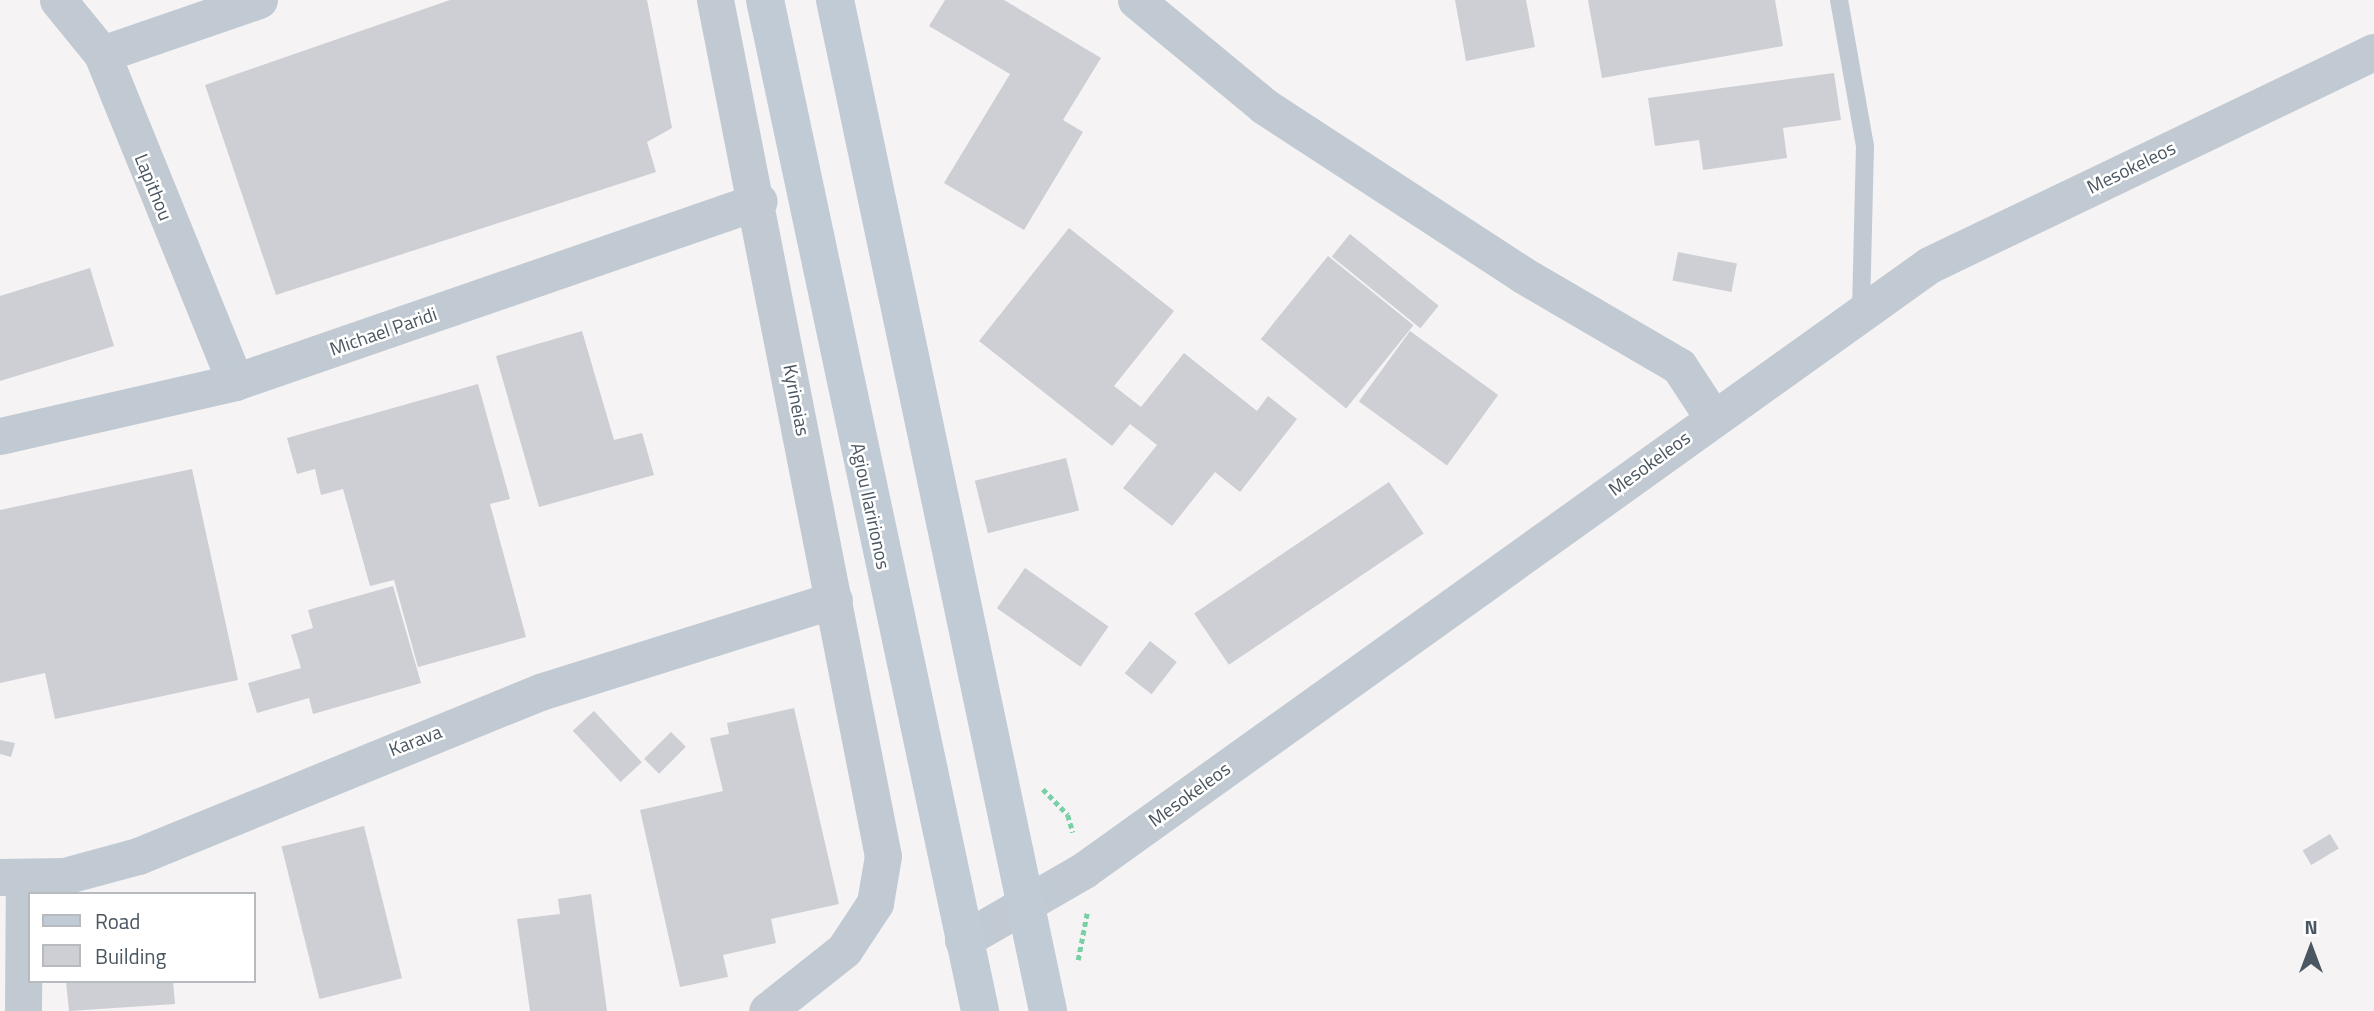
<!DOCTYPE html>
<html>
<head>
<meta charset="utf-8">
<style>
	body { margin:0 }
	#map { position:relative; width:2374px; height:1011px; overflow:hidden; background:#f5f3f3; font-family:"Titillium Web",sans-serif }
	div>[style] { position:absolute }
	.building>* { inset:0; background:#cdcfd5; transform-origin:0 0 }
	.path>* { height:4.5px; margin-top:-2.25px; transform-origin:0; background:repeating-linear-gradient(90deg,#7ad0a6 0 5px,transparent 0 8.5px) }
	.lane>* { height:18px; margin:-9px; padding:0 9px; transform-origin:9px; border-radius:9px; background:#c1cad2 }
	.street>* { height:37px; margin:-18.5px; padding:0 18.5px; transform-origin:18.5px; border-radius:18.5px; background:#c1cad2 }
	.secondary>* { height:38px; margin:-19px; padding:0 19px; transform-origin:19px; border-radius:19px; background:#c1cbd6 }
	span { translate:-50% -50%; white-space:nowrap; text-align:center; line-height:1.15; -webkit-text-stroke:5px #fff; paint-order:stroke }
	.street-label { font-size:19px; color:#4a5661 }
	.legend { position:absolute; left:28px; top:892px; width:228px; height:91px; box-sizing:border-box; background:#fff; border:2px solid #b7bbc0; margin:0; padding:9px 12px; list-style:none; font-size:21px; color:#4a5661 }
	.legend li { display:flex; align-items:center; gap:14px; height:35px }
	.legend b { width:35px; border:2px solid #b7bbc0 }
	.north { position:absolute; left:2276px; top:913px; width:70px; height:70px; -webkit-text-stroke:5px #fff; paint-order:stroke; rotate:0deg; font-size:19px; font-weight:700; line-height:28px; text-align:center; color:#4a5661 }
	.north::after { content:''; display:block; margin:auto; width:24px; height:32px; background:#4a5661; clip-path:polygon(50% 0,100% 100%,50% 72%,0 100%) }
</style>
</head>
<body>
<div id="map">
	<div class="building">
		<i style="clip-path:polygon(450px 0,647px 0,672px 128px,647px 142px,656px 172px,276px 295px,205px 85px)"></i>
		<i style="clip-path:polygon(945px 0,1004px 0,1101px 58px,1063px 120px,1083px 132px,1024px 230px,944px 183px,1010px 74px,929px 26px)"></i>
		<i style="clip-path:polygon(1455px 0,1526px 0,1535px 47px,1466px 61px)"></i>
		<i style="clip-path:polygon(1588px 0,1775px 0,1783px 46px,1602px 78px)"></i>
		<i style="clip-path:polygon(1834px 73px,1841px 120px,1783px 128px,1787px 158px,1703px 170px,1699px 140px,1655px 146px,1648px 98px)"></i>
		<i style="clip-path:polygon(1069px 228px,1174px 311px,1114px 386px,1141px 407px,1184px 353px,1257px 411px,1268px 396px,1297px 419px,1240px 492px,1215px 472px,1172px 526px,1123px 488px,1157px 445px,1130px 424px,1112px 446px,979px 341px)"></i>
		<i style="left:1350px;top:234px;width:114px;height:29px;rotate:39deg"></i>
		<i style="left:1678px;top:252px;width:60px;height:29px;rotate:11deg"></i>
		<i style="left:1328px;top:256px;width:110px;height:107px;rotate:39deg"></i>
		<i style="clip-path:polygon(90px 268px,114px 346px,0 381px,0 296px)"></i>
		<i style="clip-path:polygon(582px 331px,614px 440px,642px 433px,654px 475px,539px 507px,496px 356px)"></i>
		<i style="left:1410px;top:331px;width:109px;height:87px;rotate:36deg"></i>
		<i style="clip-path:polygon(478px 384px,510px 499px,490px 504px,526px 637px,418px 667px,394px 580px,370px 586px,343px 489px,321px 495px,315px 469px,297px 474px,287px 438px)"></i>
		<i style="left:1066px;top:458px;width:54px;height:94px;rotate:76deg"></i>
		<i style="clip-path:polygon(192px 469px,238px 680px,55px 719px,45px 673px,0 683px,0 510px)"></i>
		<i style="left:1389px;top:482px;width:62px;height:235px;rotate:56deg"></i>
		<i style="left:1025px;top:568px;width:102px;height:49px;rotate:35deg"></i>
		<i style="clip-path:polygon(393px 586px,421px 683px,313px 714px,309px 698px,257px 713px,248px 683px,301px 668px,291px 635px,313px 628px,308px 610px)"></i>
		<i style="left:1150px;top:641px;width:34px;height:41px;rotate:38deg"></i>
		<i style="clip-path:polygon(794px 708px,839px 904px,771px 919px,776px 943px,723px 955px,728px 977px,680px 987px,640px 810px,723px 791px,710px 738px,729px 734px,727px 723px)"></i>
		<i style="left:594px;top:711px;width:70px;height:29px;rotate:47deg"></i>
		<i style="left:671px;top:732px;width:21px;height:38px;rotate:45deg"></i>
		<i style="clip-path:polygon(0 740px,15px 743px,11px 757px,0 754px)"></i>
		<i style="left:364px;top:826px;width:157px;height:85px;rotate:76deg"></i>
		<i style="left:2330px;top:834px;width:17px;height:32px;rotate:59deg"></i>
		<i style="clip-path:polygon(591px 894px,607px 1011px,530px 1011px,517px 919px,560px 914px,558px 899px)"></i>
		<i style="clip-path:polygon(66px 981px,173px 981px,175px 1004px,69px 1011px)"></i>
	</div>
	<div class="path">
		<i style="left:1043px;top:789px;width:36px;rotate:46deg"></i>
		<i style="left:1068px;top:815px;width:18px;rotate:74deg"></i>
		<i style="left:1078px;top:960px;width:48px;rotate:-79.2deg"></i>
	</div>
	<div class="lane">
		<i style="left:1839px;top:0;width:148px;rotate:79.9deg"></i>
		<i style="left:1865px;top:146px;width:167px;rotate:91.4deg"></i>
	</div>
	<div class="street">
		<i style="left:58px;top:0;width:70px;rotate:50.8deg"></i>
		<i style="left:102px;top:54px;width:354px;rotate:67.9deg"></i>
		<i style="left:715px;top:0;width:872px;rotate:78.9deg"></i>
		<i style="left:883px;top:856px;width:48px;rotate:99.7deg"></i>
		<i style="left:875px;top:903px;width:56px;rotate:123.4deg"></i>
		<i style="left:844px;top:950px;width:98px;rotate:141.6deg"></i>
		<i style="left:1136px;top:0;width:166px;rotate:39.6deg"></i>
		<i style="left:1264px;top:106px;width:309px;rotate:33.1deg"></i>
		<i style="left:1523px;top:275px;width:181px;rotate:30.3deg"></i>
		<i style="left:1679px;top:366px;width:62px;rotate:56.8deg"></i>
		<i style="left:102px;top:54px;width:166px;rotate:-19deg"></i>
		<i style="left:0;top:436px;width:241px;rotate:-12.9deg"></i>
		<i style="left:235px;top:382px;width:554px;rotate:-19.06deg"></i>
		<i style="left:0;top:877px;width:64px;rotate:-0.9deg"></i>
		<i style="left:64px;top:876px;width:77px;rotate:-15.1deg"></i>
		<i style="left:138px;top:856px;width:434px;rotate:-22.2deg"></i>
		<i style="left:540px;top:692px;width:308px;rotate:-17.4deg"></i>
		<i style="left:963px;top:940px;width:140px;rotate:-30deg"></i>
		<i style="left:1084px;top:870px;width:1039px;rotate:-35.6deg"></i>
		<i style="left:1929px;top:265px;width:493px;rotate:-25.6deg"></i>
		<i style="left:23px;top:1011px;width:131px;rotate:-89.6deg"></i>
	</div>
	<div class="secondary">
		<i style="left:765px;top:0;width:1034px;rotate:77.99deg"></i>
		<i style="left:835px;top:0;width:1033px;rotate:78.1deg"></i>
	</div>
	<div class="street-label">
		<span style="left:2131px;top:167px;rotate:-26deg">Mesokeleos</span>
		<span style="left:154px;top:187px;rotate:68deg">Lapithou</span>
		<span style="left:383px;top:331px;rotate:-19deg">Michael Paridi</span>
		<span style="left:797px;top:400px;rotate:79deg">Kyrineias</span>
		<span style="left:1649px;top:463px;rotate:-36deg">Mesokeleos</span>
		<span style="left:871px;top:506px;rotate:78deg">Agiou Ilaririonos</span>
		<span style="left:415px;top:740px;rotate:-21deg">Karava</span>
		<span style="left:1189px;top:794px;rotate:-36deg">Mesokeleos</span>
	</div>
	<ul class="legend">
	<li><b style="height:9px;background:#c1cbd6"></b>Road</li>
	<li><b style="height:19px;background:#cdcfd5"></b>Building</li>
	</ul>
	<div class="north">N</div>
</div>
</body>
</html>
